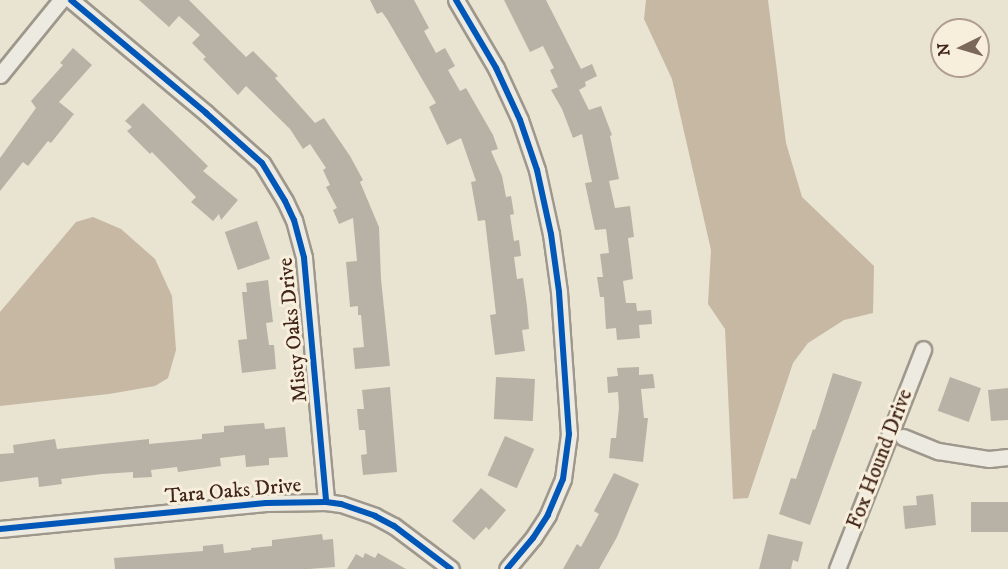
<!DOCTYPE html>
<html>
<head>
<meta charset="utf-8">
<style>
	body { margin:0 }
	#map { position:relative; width:1008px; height:569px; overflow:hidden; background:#e9e3d2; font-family:"IM FELL DW Pica",serif }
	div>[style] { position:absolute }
	.water>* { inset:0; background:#c6b8a2 }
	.building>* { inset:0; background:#b8b2a6; transform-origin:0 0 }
	.roads { filter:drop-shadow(2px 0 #9e978c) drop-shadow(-2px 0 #9e978c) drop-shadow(0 2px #9e978c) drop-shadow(0 -2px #9e978c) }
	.street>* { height:15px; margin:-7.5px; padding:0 7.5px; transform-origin:7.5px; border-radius:7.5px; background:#edeae1 }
	.cycleway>* { height:6px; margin:-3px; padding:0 3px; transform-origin:3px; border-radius:3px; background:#0057b8 }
	span { translate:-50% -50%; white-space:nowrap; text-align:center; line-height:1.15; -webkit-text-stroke:6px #f7efdb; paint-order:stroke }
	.street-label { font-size:21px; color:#42251a }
	.north { position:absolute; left:930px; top:18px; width:60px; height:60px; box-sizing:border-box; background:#f7efdb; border:2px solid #af9e8e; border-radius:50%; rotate:265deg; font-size:16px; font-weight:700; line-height:24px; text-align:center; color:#42251a }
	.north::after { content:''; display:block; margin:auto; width:21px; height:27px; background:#7c685a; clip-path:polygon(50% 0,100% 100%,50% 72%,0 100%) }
</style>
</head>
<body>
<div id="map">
	<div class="water">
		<i style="clip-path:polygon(646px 0,768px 0,786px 143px,802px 197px,874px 266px,873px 313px,844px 320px,808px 343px,793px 363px,748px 498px,733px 499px,725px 329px,708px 304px,711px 250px,672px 79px,644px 19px)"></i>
		<i style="clip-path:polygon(93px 217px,121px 229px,155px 259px,172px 296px,176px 350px,168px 378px,155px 386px,109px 394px,0 406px,0 312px,76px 222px)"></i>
	</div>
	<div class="building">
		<i style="clip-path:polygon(139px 0,189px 0,246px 57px,253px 51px,278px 76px,275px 78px,315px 123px,324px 118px,350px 156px,363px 180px,360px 182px,379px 227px,381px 279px,390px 366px,355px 369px,353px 348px,364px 347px,361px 315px,358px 315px,358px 306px,350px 307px,346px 262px,357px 261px,353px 218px,339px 224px,333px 210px,337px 208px,326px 187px,330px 185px,323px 170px,326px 168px,310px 144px,303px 149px,290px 129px,246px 86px,238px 95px,203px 59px,206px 57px,192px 43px,200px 35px,179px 16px,169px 27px)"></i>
		<i style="clip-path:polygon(370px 0,414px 0,429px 28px,424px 31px,436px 53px,445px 48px,455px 66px,448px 70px,460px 91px,466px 88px,493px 135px,498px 149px,491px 151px,502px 176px,506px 197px,511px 196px,514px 214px,510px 215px,514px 241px,519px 240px,521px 256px,514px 257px,517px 279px,523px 278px,527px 306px,529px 329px,522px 330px,525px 351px,495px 355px,490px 315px,496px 314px,485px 220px,478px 221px,471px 182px,476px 181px,461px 138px,447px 145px,429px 107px,436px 103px,387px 19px,382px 12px,377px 14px)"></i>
		<i style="clip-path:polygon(504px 0,546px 0,581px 69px,592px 64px,597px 76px,585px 82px,586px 86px,579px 90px,589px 110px,601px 106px,612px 135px,610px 136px,619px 179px,609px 181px,615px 208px,630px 206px,634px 237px,628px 238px,633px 279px,623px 281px,626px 303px,636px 303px,637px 311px,651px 310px,652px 324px,639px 325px,640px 338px,617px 340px,616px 328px,606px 329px,604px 297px,600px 297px,597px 277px,603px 277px,600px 254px,609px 253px,606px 229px,595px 230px,585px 183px,592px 182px,582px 134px,573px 138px,562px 109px,551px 90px,558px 87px,550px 70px,554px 68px,543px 46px,530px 52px)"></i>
		<i style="clip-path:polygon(73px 48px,92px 65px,59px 102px,74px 114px,51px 143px,48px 141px,28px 166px,23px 162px,0 191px,0 158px,36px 108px,31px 101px,63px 65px,60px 63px)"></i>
		<i style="clip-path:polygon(143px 103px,208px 166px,203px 171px,238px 200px,221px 220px,219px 214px,213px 221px,191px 202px,196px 197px,152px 152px,150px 154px,127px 131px,132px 127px,125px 121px)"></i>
		<i style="left:257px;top:221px;width:40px;height:34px;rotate:71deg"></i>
		<i style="clip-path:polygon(268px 280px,273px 322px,266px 323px,269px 345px,274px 345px,276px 369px,242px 373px,238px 340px,247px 339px,242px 292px,247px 292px,246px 283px)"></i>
		<i style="clip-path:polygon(639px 367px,639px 375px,653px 374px,655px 388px,641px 389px,644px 418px,648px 418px,643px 462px,609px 458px,611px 438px,616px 438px,619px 408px,618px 392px,608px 393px,607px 377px,618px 376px,617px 368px)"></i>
		<i style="clip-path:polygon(833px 373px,862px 382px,810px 525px,779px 514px,791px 478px,796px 479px,813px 429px,815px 430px)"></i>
		<i style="left:950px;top:377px;width:33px;height:36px;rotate:20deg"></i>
		<i style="left:535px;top:379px;width:42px;height:39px;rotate:93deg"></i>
		<i style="clip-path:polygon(390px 387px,397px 472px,363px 475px,361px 455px,367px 454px,365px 430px,359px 430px,357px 409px,364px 409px,362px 390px)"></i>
		<i style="clip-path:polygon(1008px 388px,1008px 420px,991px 421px,988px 390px)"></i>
		<i style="clip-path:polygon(264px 423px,265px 429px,285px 427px,288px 457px,269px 458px,269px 465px,246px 467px,245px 455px,220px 458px,221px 466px,178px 472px,177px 467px,151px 470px,152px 477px,133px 478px,133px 472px,102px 474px,61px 479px,62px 484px,39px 487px,38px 477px,0 482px,0 454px,14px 453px,13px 445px,55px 439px,57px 449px,149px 439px,149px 444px,202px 439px,202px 434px,224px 432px,224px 426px)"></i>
		<i style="left:505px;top:436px;width:32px;height:43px;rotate:24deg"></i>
		<i style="clip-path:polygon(614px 473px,639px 484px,617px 537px,599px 569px,563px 569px,577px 544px,581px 547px,599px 514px,594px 511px)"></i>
		<i style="clip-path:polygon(481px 488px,506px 510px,489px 530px,486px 527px,474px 540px,452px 521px)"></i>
		<i style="clip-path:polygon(933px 494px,936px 525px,905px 529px,903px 506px,917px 505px,916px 496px)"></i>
		<i style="left:1008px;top:502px;width:30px;height:37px;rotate:90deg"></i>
		<i style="clip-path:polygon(322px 534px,323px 540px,333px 539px,335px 567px,309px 569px,115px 569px,114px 558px,203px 551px,203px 546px,223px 544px,224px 553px,251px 550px,251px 548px,272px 546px,272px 540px)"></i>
		<i style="clip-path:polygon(768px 534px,803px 542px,798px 562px,793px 560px,791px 569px,759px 569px)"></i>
		<i style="clip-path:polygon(365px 553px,375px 558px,378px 553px,406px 569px,347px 569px,356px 554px,363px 558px)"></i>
	</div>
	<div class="roads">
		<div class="street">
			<i style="left:71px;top:0;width:176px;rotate:39.9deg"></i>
			<i style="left:206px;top:113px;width:75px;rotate:41.8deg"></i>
			<i style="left:262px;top:163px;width:44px;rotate:58.8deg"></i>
			<i style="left:285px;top:201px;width:21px;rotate:65deg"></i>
			<i style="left:294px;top:220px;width:39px;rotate:75deg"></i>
			<i style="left:304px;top:258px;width:245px;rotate:84.8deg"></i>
			<i style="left:456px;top:0;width:79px;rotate:59.5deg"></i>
			<i style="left:496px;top:68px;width:57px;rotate:65.2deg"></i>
			<i style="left:520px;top:120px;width:53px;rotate:71.2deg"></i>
			<i style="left:537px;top:170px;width:66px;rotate:77.7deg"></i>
			<i style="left:551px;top:234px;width:59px;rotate:82.1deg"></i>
			<i style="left:559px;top:292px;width:142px;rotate:86deg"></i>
			<i style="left:569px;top:434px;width:45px;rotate:97.6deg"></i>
			<i style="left:563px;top:479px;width:39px;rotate:113deg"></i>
			<i style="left:548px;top:515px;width:27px;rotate:123deg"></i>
			<i style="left:533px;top:538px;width:40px;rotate:130deg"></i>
			<i style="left:0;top:75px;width:97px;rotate:-50.9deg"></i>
			<i style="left:903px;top:437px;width:38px;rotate:22deg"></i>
			<i style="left:938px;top:451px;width:52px;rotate:8.9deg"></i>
			<i style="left:989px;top:459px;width:19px;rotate:-6deg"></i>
			<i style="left:0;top:529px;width:267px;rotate:-5.6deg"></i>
			<i style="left:266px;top:503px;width:60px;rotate:-1deg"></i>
			<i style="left:326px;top:502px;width:15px;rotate:8deg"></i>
			<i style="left:341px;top:504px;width:36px;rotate:19deg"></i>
			<i style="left:375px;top:516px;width:21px;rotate:28deg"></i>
			<i style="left:394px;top:526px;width:71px;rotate:37deg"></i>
			<i style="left:837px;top:569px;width:236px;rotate:-68.6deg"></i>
		</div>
	</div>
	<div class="cycleway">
		<i style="left:71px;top:0;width:176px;rotate:39.9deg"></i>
		<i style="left:206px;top:113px;width:75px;rotate:41.8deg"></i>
		<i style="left:262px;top:163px;width:44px;rotate:58.8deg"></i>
		<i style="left:285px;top:201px;width:21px;rotate:65deg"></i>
		<i style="left:294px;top:220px;width:39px;rotate:75deg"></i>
		<i style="left:304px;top:258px;width:245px;rotate:84.8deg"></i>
		<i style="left:456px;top:0;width:79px;rotate:59.5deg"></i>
		<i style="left:496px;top:68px;width:57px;rotate:65.2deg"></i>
		<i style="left:520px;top:120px;width:53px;rotate:71.2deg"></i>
		<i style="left:537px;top:170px;width:66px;rotate:77.7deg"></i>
		<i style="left:551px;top:234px;width:59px;rotate:82.1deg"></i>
		<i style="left:559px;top:292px;width:142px;rotate:86deg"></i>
		<i style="left:569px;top:434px;width:45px;rotate:97.6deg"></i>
		<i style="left:563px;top:479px;width:39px;rotate:113deg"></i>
		<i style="left:548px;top:515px;width:27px;rotate:123deg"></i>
		<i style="left:533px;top:538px;width:40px;rotate:130deg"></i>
		<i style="left:0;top:529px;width:267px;rotate:-5.6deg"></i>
		<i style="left:266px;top:503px;width:60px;rotate:-1deg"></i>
		<i style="left:326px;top:502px;width:15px;rotate:8deg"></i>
		<i style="left:341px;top:504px;width:36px;rotate:19deg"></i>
		<i style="left:375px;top:516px;width:21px;rotate:28deg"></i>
		<i style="left:394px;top:526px;width:71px;rotate:37deg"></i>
	</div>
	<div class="street-label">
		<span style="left:293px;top:330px;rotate:-96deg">Misty Oaks Drive</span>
		<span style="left:880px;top:459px;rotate:-69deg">Fox Hound Drive</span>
		<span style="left:233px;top:491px;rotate:-5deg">Tara Oaks Drive</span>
	</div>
	<div class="north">N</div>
</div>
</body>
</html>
